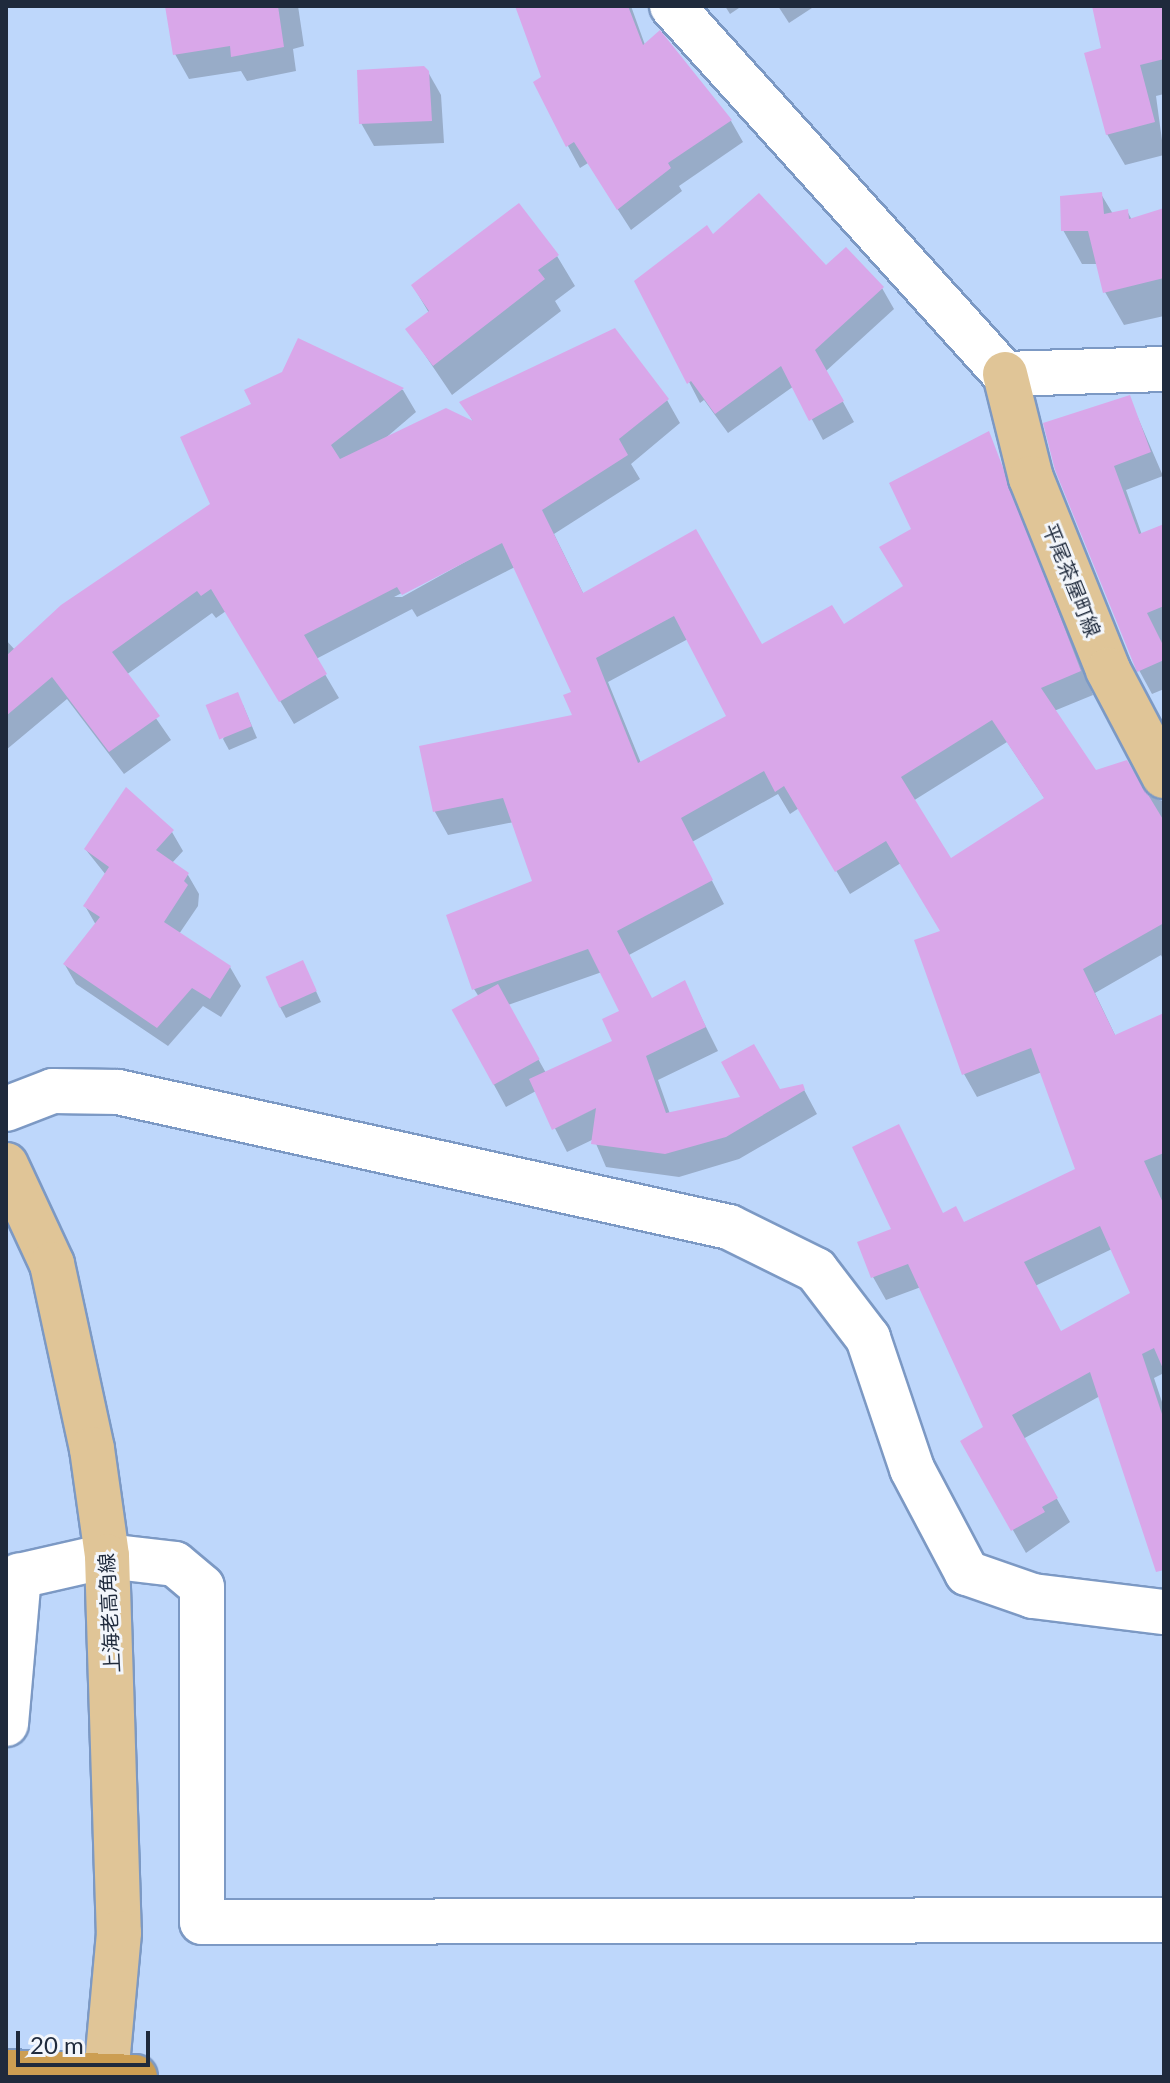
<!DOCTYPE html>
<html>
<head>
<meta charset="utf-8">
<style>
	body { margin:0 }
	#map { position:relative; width:1170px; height:2083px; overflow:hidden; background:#bed7fb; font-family:Lato,"Noto Sans JP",sans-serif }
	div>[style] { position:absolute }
	.shadow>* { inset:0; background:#0003 }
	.building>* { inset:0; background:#d9a7e9; transform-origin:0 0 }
	.roads { filter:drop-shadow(2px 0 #7c99c4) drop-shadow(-2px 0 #7c99c4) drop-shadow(0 2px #7c99c4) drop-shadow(0 -2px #7c99c4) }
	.minor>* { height:44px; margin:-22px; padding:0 22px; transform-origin:22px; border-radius:22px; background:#fff }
	.major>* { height:44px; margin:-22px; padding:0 22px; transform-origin:22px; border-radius:22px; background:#e0c597 }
	.highway>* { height:44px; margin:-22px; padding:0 22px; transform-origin:22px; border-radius:22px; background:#cc9e52 }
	span { translate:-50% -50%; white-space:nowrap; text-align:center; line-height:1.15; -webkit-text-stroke:6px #f3f6fb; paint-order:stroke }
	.street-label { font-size:20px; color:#1f2a3c }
	.frame { position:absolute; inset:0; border:8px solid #1f2a3c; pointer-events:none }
	.scale { position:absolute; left:16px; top:2031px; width:134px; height:36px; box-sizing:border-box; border:4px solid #1f2a3c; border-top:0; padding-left:10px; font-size:24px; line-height:28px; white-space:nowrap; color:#1f2a3c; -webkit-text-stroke:6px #f3f6fb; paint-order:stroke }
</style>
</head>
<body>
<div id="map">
	<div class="shadow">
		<i style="clip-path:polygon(167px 6px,298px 6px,304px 46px,293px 49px,296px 71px,247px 81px,241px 71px,189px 79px,175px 54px)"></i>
		<i style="clip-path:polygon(517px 6px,631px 6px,645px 45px,731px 121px,743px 142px,679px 186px,682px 191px,631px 230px,588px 163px,580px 168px,568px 146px)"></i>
		<i style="clip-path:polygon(725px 6px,742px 6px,730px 14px)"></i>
		<i style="clip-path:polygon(778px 6px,815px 6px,789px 23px)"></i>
		<i style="clip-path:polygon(1094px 6px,1164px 6px,1164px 94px,1156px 96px,1164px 155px,1125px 165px,1107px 134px,1103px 50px)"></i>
		<i style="clip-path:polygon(428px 72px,441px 95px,444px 143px,374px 146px,361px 123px)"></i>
		<i style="clip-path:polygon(1101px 194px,1113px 214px,1127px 211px,1132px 220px,1164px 210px,1164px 316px,1124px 325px,1105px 292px,1098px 264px,1082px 264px,1063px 230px)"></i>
		<i style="clip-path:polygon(713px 238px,882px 288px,894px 309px,826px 371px,854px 422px,823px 440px,794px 386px,728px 433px,704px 400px,700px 403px,637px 282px)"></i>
		<i style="clip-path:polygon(557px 256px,575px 286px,555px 301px,561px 311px,452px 395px,408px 330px,429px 313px,413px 286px)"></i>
		<i style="clip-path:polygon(evenodd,299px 341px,403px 390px,416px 412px,382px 441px,474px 423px,462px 403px,667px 400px,680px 423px,631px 464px,640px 479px,554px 534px,584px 595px,695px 531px,761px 647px,843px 626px,903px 589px,914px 530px,988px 434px,1093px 695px,1054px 711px,1096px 773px,1164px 802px,1164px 961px,1161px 955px,1095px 993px,1116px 1037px,1164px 1015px,1164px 1373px,1154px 1378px,1164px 1408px,1164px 1552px,1100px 1396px,1023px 1439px,1070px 1522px,1026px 1553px,963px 1442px,986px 1428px,921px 1287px,886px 1300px,873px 1277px,894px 1230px,899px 1127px,943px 1215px,963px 1223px,1078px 1170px,1042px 1072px,977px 1097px,964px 1074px,917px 941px,942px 932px,901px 863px,850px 894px,799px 808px,790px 814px,778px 794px,692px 842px,724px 904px,629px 955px,652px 1000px,684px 983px,718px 1051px,658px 1080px,670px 1114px,802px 1086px,817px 1114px,739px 1159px,679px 1177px,606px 1167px,594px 1139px,567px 1152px,536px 1091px,506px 1107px,454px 1011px,479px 997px,474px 989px,535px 883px,514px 822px,448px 835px,435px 812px,422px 747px,575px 716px,574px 693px,515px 567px,417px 617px,412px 609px,316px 659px,339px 698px,294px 724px,226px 611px,216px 618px,212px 613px,126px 675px,171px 740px,124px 774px,67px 699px,6px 750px,6px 640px,15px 650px,212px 504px,254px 405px,283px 374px,299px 341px,510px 537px,402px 597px,394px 597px,510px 537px,299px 341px,688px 639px,729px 717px,641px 763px,608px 682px,688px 639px,299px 341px,1007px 742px,1045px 799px,951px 861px,913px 801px,1007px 742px,299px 341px,602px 972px,622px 1012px,614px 1042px,546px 1073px,508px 1005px,602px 972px,299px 341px,1112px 1249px,1132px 1294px,1061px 1333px,1035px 1286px,1112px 1249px)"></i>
		<i style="clip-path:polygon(1129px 397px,1163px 476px,1126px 490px,1142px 535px,1164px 526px,1164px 689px,1152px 694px,1133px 659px,1057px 470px)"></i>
		<i style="clip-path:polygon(243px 705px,257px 738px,229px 750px,223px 739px)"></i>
		<i style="clip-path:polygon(172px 832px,183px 851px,172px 863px,188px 875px,199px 894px,198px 906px,179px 934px,230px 967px,241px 986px,221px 1017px,203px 1006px,168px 1046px,76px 984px,65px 965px,96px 925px,85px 906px,106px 875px,86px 850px)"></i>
		<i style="clip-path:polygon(308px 974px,321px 1002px,286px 1018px,280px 1007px)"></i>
	</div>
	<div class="building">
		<i style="clip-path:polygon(165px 6px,278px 6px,284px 47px,231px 57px,230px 46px,173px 55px)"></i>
		<i style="clip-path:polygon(515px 6px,628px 6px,643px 45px,660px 30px,732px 120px,668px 163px,671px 168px,617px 210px,574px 142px,566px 147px,533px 82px,541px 77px)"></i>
		<i style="clip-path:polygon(1092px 6px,1164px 6px,1164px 59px,1140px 65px,1155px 122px,1106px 135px,1084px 53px,1101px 48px)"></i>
		<i style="clip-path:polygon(424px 66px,429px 71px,432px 121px,359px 124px,357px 70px)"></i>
		<i style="clip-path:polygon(1102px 192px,1104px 214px,1128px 209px,1129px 219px,1164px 208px,1164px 278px,1103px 293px,1088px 231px,1061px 231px,1060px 196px)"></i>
		<i style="clip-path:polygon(759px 193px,826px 265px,846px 247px,884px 287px,815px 350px,844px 401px,809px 421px,781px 366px,715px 414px,691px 381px,687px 384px,634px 281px,707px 225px,713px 234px)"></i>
		<i style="clip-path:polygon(519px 203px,559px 255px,538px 270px,545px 279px,433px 366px,405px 329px,429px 311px,411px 285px)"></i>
		<i style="clip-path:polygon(evenodd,615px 328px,669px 399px,619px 439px,628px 455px,542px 510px,583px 593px,696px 529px,762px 644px,832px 605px,844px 624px,903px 586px,879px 547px,911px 529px,889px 483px,989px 431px,1081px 671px,1041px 688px,1096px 770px,1127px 760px,1164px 821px,1164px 923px,1083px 969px,1115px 1035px,1164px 1013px,1164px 1153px,1144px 1161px,1164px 1205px,1164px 1371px,1154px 1348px,1142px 1354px,1164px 1420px,1164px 1570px,1156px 1572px,1090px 1372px,1012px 1415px,1058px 1498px,1042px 1507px,1045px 1512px,1011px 1531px,960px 1441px,983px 1427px,908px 1264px,871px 1278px,857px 1242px,891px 1229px,852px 1147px,899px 1124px,943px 1213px,956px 1206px,964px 1222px,1075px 1169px,1031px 1048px,962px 1075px,914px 940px,940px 931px,886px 841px,835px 872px,784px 786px,775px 792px,764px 771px,681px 818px,713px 880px,617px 931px,652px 998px,685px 980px,706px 1027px,646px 1056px,666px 1113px,740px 1097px,721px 1062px,754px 1044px,780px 1089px,803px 1084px,805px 1090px,726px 1137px,665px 1154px,591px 1144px,596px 1108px,552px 1130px,529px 1079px,612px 1041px,602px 1019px,619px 1011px,588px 949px,472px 990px,446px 915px,532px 881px,503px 798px,433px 812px,419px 746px,572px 715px,563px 695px,571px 692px,502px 543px,402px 595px,397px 587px,304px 635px,327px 674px,279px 702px,211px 589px,201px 596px,197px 591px,112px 652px,160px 716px,109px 752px,52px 677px,6px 716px,6px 656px,61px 605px,210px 504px,180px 437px,251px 404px,244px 390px,282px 372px,298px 338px,404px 388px,331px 445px,340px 459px,446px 408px,473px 421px,459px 402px,615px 328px,674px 616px,726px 716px,638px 763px,596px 658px,674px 616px,615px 328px,992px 720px,1044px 798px,951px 858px,901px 777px,992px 720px,615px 328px,1100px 1226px,1130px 1293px,1061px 1331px,1024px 1262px,1100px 1226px)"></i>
		<i style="clip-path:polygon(1130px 395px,1151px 452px,1114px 466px,1139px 534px,1164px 524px,1164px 606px,1147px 613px,1164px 647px,1164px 660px,1137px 672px,1055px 470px,1043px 423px)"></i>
		<i style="left:238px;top:692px;width:37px;height:35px;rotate:68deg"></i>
		<i style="clip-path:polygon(126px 787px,174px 830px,156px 850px,189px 873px,184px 881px,188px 885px,164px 922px,231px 966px,210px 999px,192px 988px,157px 1028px,63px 964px,100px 917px,83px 906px,109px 867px,84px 849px)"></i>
		<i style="left:303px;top:960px;width:34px;height:41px;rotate:66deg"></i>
		<i style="left:498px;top:984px;width:86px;height:53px;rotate:61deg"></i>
	</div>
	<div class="roads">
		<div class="minor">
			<i style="left:672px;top:6px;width:496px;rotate:47.9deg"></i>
			<i style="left:1005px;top:374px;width:159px;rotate:-1.8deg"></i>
			<i style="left:6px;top:1109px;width:50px;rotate:-21deg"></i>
			<i style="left:53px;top:1091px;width:65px;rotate:0.9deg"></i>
			<i style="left:118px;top:1092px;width:626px;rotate:12.46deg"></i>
			<i style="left:729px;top:1227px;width:97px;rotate:26.3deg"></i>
			<i style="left:816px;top:1270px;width:86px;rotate:52.6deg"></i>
			<i style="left:868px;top:1338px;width:138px;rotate:71.4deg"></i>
			<i style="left:912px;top:1469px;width:118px;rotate:62.1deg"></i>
			<i style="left:967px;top:1573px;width:70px;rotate:19.2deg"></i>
			<i style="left:1033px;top:1596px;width:132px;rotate:7deg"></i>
			<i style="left:6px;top:1724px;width:149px;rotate:-85deg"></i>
			<i style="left:19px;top:1576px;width:90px;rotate:-12.8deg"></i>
			<i style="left:107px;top:1556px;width:68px;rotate:6.7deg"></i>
			<i style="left:175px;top:1564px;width:35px;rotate:40deg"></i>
			<i style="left:202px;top:1587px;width:335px;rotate:90deg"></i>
			<i style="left:202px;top:1922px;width:962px;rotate:-0.12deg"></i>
		</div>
		<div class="major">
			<i style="left:1005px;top:374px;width:107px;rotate:76deg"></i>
			<i style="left:1031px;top:478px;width:207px;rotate:68.1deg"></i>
			<i style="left:1108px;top:670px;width:120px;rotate:62.2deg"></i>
			<i style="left:6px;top:1165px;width:109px;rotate:65.1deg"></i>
			<i style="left:52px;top:1264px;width:189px;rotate:77.8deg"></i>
			<i style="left:92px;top:1449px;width:108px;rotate:82deg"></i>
			<i style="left:107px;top:1556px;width:377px;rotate:88.2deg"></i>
			<i style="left:119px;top:1933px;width:145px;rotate:95.2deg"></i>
		</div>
		<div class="highway">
			<i style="left:6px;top:2072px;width:129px;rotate:2.2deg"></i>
		</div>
	</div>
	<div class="street-label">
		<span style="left:1072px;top:580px;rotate:68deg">平尾茶屋町線</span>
		<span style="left:109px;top:1613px;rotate:-93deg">上海老高角線</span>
	</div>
	<div class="frame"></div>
	<div class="scale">20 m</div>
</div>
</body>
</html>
